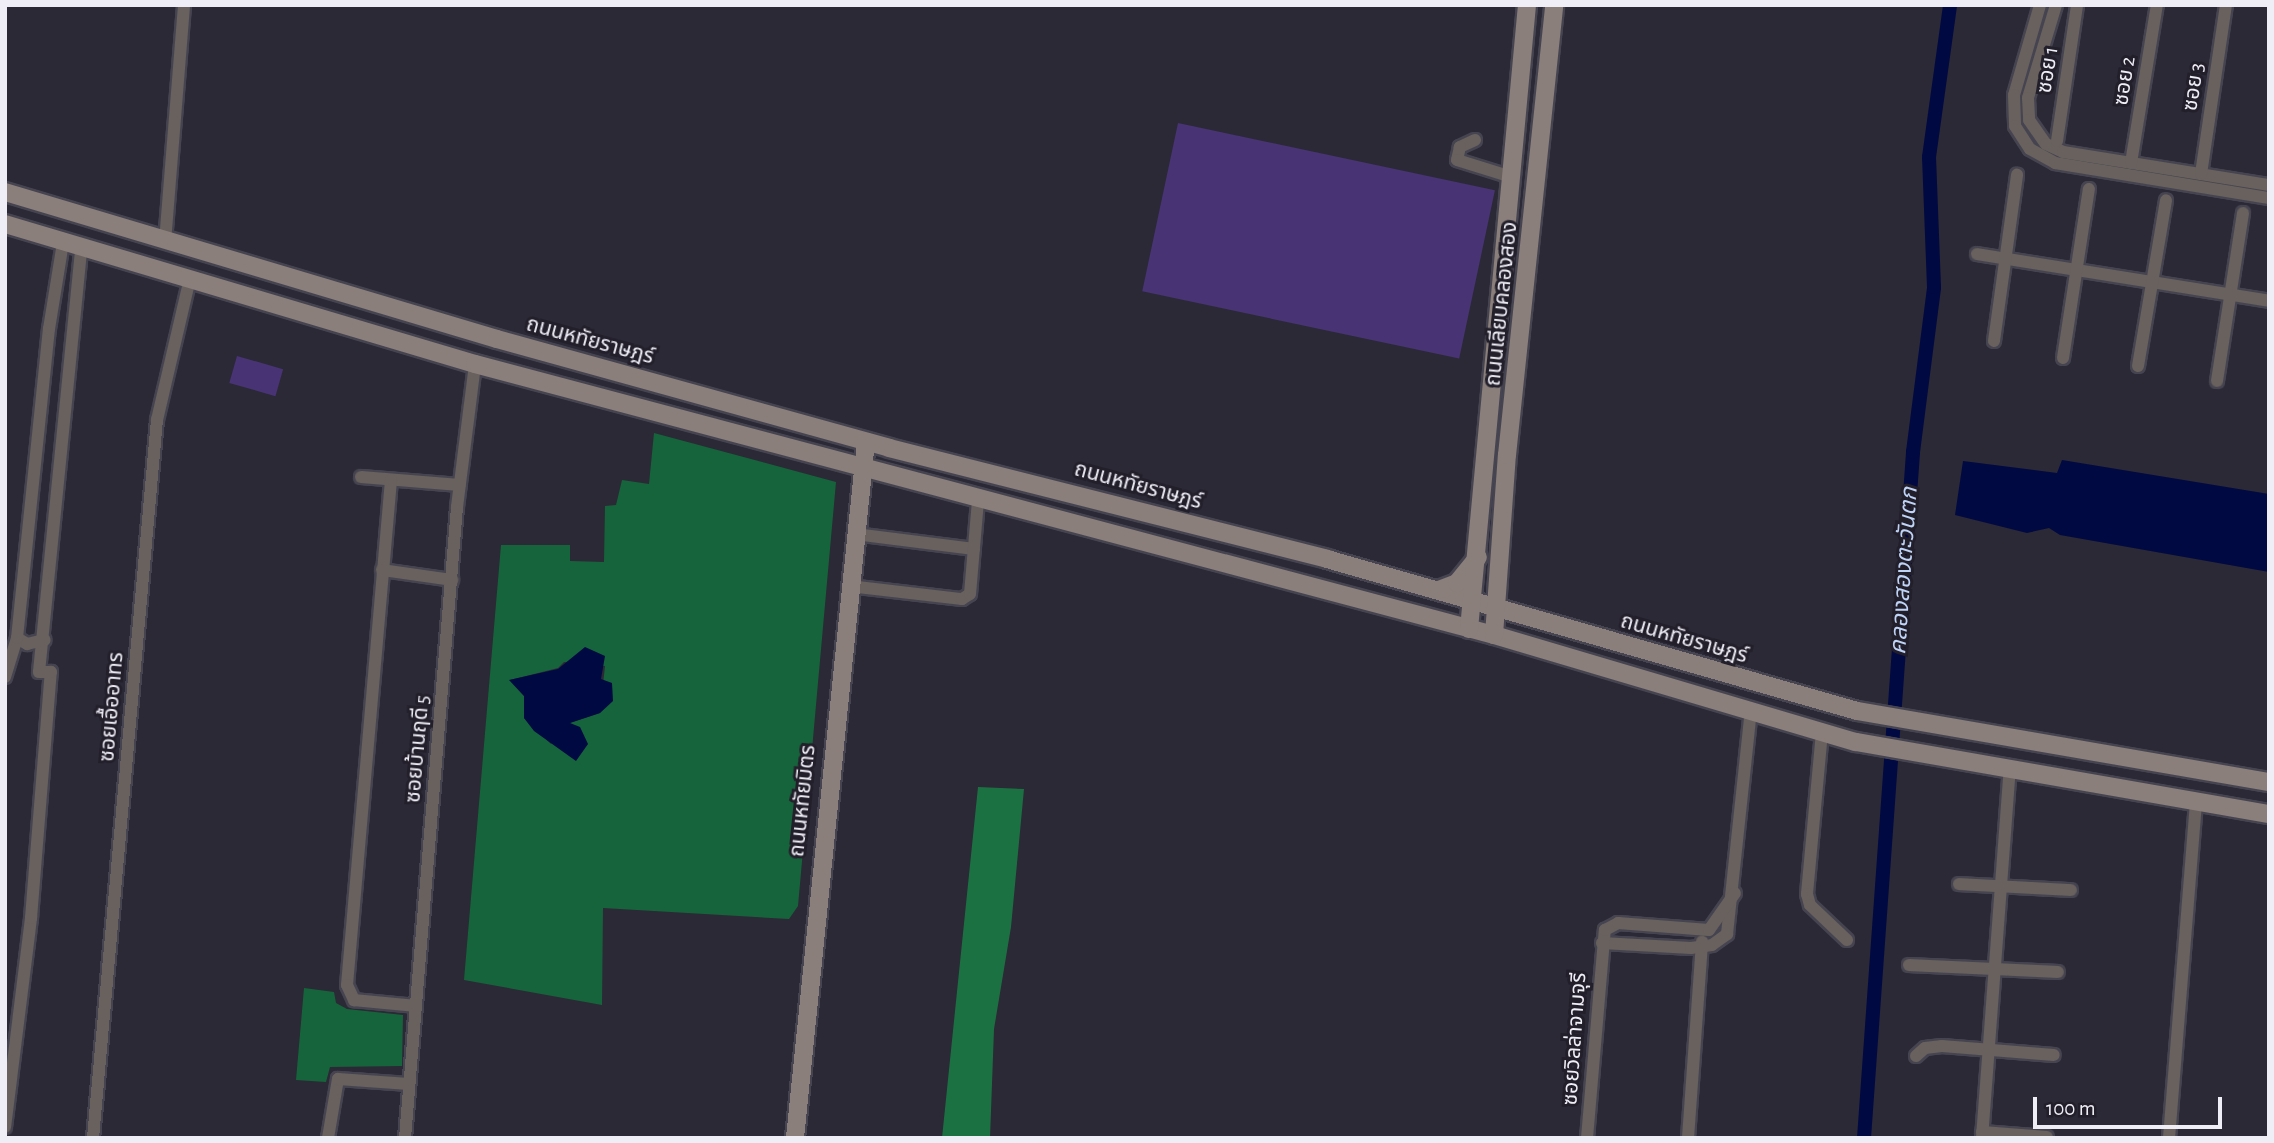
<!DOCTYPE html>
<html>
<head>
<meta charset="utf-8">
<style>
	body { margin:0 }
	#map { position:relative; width:2274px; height:1143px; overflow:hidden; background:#2b2935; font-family:"Alegreya Sans","Noto Sans Thai",sans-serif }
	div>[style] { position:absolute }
	.green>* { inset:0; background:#16643b }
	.forest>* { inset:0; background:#1c7143 }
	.water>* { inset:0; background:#000942 }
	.canal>* { height:14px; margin:-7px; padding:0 7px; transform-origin:7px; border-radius:7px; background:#000942 }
	.building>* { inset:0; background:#483374; transform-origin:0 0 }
	.roads { filter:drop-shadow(2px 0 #464450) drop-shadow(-2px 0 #464450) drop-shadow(0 2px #464450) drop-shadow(0 -2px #464450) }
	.street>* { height:12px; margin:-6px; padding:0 6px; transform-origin:6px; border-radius:6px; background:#68615e }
	.secondary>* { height:18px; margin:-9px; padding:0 9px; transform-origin:9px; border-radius:9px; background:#8a7f7b }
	span { translate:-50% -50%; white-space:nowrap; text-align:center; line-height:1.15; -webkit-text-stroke:6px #221f2b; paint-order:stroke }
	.street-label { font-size:21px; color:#efedf6 }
	.water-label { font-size:23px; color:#bfd3f7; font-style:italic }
	.frame { position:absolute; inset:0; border:7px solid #efedf6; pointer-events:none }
	.scale { position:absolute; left:2033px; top:1097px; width:189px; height:32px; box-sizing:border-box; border:4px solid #efedf6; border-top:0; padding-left:9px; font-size:21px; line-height:24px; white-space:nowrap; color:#efedf6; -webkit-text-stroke:5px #221f2b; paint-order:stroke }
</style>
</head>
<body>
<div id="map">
	<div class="green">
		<i style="clip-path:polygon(evenodd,654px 433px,836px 482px,798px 906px,789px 919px,603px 908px,602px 1005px,464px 980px,501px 545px,570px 545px,570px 561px,604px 562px,605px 506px,616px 505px,622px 480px,649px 484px,654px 433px,564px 662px,605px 666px,600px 713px,569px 723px,551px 744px,524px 718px,524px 696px,510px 680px,558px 668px,564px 662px)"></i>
		<i style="clip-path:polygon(304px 988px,334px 992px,336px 1003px,347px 1009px,403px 1015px,402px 1066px,330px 1067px,326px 1082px,296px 1080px)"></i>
	</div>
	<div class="forest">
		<i style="clip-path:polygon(978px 787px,1024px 789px,1011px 927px,994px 1029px,990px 1138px,942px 1138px)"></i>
	</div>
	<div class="water">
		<i style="clip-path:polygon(2062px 460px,2269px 494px,2269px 572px,2060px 535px,2049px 528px,2027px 533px,1955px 515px,1963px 461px,2057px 473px)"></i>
		<i style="clip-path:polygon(585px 647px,605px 656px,601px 679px,612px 683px,613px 701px,600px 713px,570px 723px,580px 727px,588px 744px,576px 761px,534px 731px,524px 718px,524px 696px,509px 680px,558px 669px)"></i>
	</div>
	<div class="canal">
		<i style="left:1864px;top:1138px;width:688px;rotate:-85.91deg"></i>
		<i style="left:1913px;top:452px;width:166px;rotate:-82.7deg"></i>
		<i style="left:1934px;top:287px;width:130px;rotate:-92.2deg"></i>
		<i style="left:1929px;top:157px;width:153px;rotate:-82.1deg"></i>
	</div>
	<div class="building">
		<i style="left:1178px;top:123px;width:324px;height:172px;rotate:12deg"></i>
		<i style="left:237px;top:356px;width:48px;height:28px;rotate:16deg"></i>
	</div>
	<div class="roads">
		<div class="street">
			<i style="left:2040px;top:5px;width:94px;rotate:106.1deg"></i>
			<i style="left:2014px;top:95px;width:31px;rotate:88deg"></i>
			<i style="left:2015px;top:126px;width:27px;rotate:57deg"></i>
			<i style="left:2030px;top:149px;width:29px;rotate:29deg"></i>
			<i style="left:2055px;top:163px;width:217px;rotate:9.3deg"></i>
			<i style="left:2056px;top:5px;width:97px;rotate:106.8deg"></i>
			<i style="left:2028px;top:98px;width:22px;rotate:87deg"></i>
			<i style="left:2029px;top:120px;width:29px;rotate:55deg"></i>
			<i style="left:2046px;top:144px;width:19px;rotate:25deg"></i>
			<i style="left:2063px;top:152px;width:209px;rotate:9.1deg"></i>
			<i style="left:1475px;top:140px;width:17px;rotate:155deg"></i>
			<i style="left:1460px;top:147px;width:13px;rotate:103deg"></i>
			<i style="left:1457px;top:160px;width:58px;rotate:17.2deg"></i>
			<i style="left:2057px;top:141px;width:137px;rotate:-81.6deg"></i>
			<i style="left:2131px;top:163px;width:160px;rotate:-80.7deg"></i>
			<i style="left:2201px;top:174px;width:171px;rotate:-81.6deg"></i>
			<i style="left:165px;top:242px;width:238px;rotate:-85.4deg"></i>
			<i style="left:1977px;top:254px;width:296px;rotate:9.1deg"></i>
			<i style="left:1994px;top:341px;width:168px;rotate:-82.1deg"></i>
			<i style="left:2063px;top:358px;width:171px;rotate:-81.3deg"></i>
			<i style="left:2138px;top:366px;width:168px;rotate:-80.4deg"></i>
			<i style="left:2217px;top:381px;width:170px;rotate:-81.2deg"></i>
			<i style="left:361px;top:477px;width:99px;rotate:4.6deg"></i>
			<i style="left:391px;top:480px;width:507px;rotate:94.98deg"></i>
			<i style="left:347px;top:985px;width:17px;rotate:65deg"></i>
			<i style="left:354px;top:1000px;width:62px;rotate:5.5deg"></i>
			<i style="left:855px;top:534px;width:120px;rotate:7.2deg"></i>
			<i style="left:382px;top:570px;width:71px;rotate:8.1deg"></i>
			<i style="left:849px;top:586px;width:114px;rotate:6.6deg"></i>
			<i style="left:962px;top:599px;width:9px;rotate:-32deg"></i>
			<i style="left:970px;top:594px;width:94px;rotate:-85.1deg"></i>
			<i style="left:17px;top:638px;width:12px;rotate:31deg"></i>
			<i style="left:27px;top:644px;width:18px;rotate:-13deg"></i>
			<i style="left:5px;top:677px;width:41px;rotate:-72.9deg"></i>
			<i style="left:17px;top:638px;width:311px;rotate:-84.1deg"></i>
			<i style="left:49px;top:329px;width:87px;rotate:-80.8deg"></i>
			<i style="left:1822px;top:732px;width:163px;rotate:95.3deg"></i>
			<i style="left:1807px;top:894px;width:11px;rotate:75deg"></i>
			<i style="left:1810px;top:905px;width:51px;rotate:43.4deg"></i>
			<i style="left:1959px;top:884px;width:112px;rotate:3.1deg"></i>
			<i style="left:1602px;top:943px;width:89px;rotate:3.2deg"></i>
			<i style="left:1691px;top:948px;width:21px;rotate:-8deg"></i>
			<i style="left:1712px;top:945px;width:19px;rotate:-36deg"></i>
			<i style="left:1727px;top:934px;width:224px;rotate:-83.9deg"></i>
			<i style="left:1909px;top:965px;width:149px;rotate:2.7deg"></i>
			<i style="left:1916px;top:1056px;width:12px;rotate:-42deg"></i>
			<i style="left:1925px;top:1048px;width:17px;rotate:-7deg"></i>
			<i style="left:1942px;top:1046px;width:112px;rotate:4.6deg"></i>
			<i style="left:5px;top:1127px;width:211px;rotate:-82.9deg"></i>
			<i style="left:31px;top:918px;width:247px;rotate:-85.4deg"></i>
			<i style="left:51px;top:672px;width:12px;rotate:180deg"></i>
			<i style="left:39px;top:672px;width:425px;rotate:-84.3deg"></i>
			<i style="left:1982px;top:1132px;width:65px;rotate:4.4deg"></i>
			<i style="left:93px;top:1138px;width:721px;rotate:-84.91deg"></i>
			<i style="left:157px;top:420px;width:142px;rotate:-76.9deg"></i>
			<i style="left:328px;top:1138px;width:60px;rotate:-80.4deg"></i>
			<i style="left:338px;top:1079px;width:71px;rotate:4deg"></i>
			<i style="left:405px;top:1138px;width:633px;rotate:-85.29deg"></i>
			<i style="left:457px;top:507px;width:144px;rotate:-82.8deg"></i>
			<i style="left:1587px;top:1138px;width:209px;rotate:-85.1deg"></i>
			<i style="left:1605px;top:930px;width:15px;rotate:-28deg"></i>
			<i style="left:1618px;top:923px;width:91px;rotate:4.4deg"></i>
			<i style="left:1709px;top:930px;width:45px;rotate:-54.9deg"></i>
			<i style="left:1688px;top:1138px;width:197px;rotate:-85.9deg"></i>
			<i style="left:1982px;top:1138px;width:370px;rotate:-85.7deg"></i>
			<i style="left:2169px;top:1138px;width:338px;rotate:-85.4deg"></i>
		</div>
		<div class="secondary">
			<i style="left:5px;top:192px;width:513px;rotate:16.64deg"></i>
			<i style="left:497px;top:339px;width:407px;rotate:15.5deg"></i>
			<i style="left:889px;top:448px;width:452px;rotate:14.2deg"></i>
			<i style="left:1327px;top:559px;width:551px;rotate:16deg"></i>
			<i style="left:1857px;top:711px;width:418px;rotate:9.8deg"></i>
			<i style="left:5px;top:224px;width:490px;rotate:16.6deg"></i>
			<i style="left:475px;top:364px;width:1054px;rotate:14.89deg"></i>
			<i style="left:1494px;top:635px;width:377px;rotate:16.5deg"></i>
			<i style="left:1856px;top:742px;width:419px;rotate:9.9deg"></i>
			<i style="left:1439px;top:590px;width:19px;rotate:-21deg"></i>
			<i style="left:1457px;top:583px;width:33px;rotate:-51deg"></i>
			<i style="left:1469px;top:629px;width:627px;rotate:-84.69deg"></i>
			<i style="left:1494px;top:635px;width:180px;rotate:-85.9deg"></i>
			<i style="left:1507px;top:455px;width:452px;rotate:-84deg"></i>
			<i style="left:795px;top:1138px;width:700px;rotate:-84.18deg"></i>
		</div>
	</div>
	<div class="street-label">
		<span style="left:2048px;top:70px;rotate:-81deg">ซอย 1</span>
		<span style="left:2125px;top:81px;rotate:-81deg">ซอย 2</span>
		<span style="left:2194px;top:87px;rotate:-81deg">ซอย 3</span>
		<span style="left:1502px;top:304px;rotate:-84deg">ถนนเลียบคลองสอง</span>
		<span style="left:590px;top:341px;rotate:15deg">ถนนหทัยราษฎร์</span>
		<span style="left:1138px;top:486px;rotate:15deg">ถนนหทัยราษฎร์</span>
		<span style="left:1684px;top:639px;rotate:16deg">ถนนหทัยราษฎร์</span>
		<span style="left:112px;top:707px;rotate:-85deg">ซอยเอื้ออาทร</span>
		<span style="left:418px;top:749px;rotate:-85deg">ซอยบ้านฤดี 5</span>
		<span style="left:803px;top:801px;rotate:-84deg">ถนนหทัยมิตร</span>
		<span style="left:1575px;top:1039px;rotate:-86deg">ซอยวิลล่าจามจุรี</span>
	</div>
	<div class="water-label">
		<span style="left:1905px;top:571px;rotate:-86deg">คลองสองตะวันตก</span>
	</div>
	<div class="frame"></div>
	<div class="scale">100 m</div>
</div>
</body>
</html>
